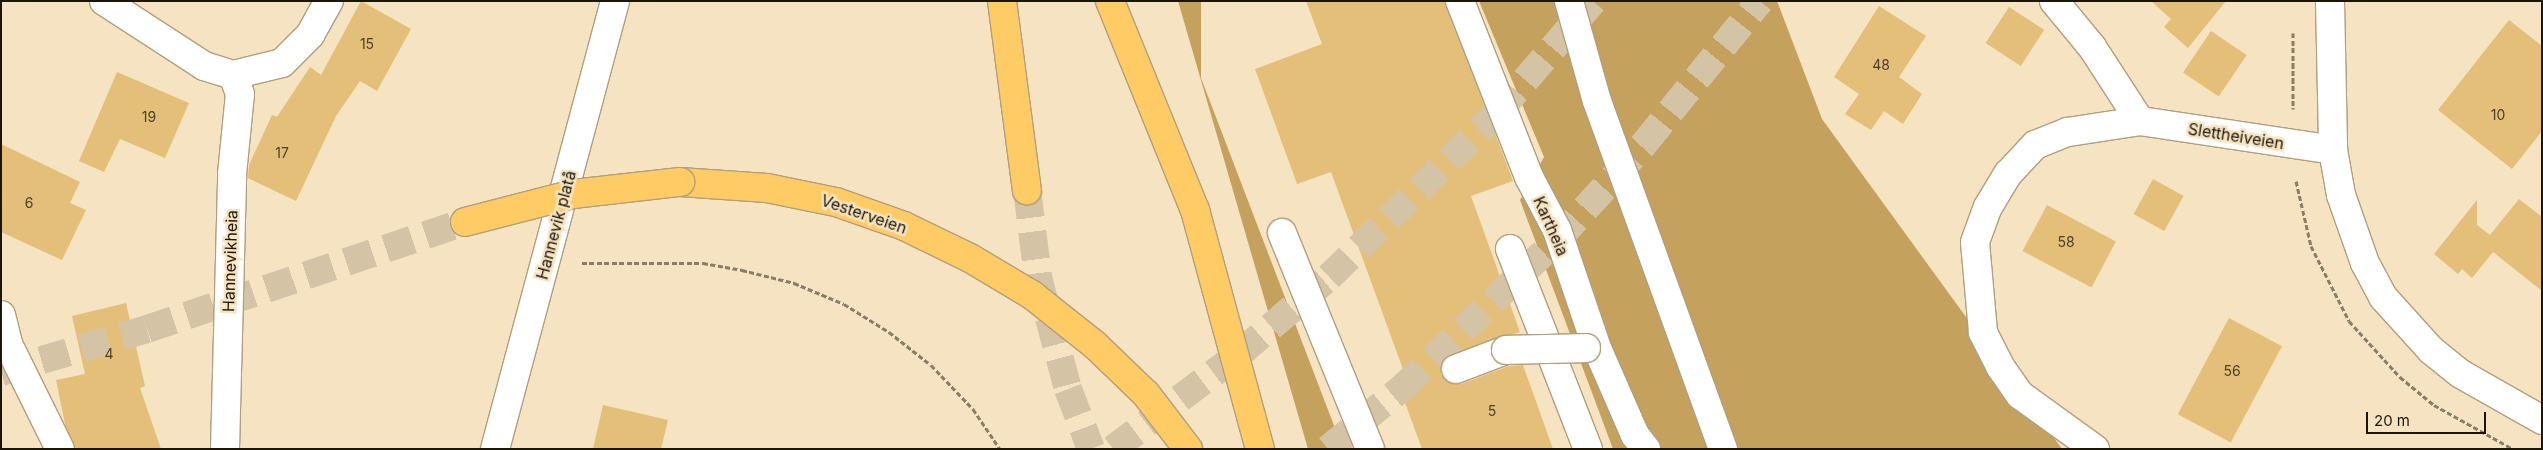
<!DOCTYPE html>
<html>
<head>
<meta charset="utf-8">
<style>
	body { margin:0 }
	#map { position:relative; width:2543px; height:450px; overflow:hidden; background:#f5e3c1; font-family:Inter,sans-serif }
	div>[style] { position:absolute }
	.forest>* { inset:0; background:#c4a15d }
	.building>* { inset:0; background:#e3bf7a; transform-origin:0 0 }
	.major-tunnel>* { height:28px; margin-top:-14px; transform-origin:0; background:repeating-linear-gradient(90deg,#d4c4a5 0 28px,transparent 0 42px) }
	.highway-tunnel>* { height:28px; margin-top:-14px; transform-origin:0; background:repeating-linear-gradient(90deg,#d4c4a5 0 28px,transparent 0 42px) }
	.path>* { height:3px; margin-top:-1.5px; transform-origin:0; background:repeating-linear-gradient(90deg,#897d66 0 5px,transparent 0 7.5px) }
	.roads { filter:drop-shadow(1px 0 #b09f7e) drop-shadow(-1px 0 #b09f7e) drop-shadow(0 1px #b09f7e) drop-shadow(0 -1px #b09f7e) }
	.minor>* { height:28px; margin:-14px; padding:0 14px; transform-origin:14px; border-radius:14px; background:#fff }
	.highway>* { height:28px; margin:-14px; padding:0 14px; transform-origin:14px; border-radius:14px; background:#ffcb64 }
	.bridges { filter:drop-shadow(1px 0 #b09f7e) drop-shadow(-1px 0 #b09f7e) drop-shadow(0 1px #b09f7e) drop-shadow(0 -1px #b09f7e) }
	.minor-bridge>* { height:28px; margin:-14px; padding:0 14px; transform-origin:14px; border-radius:14px; background:#fff }
	.highway-bridge>* { height:28px; margin:-14px; padding:0 14px; transform-origin:14px; border-radius:14px; background:#ffcb64 }
	span { translate:-50% -50%; white-space:nowrap; text-align:center; line-height:1.15; -webkit-text-stroke:5px #f5e3c1; paint-order:stroke }
	.number-label { font-size:14px; color:#4e4025 }
	.number-label span { -webkit-text-stroke-width:0 }
	.street-label { font-size:16px; color:#1c1609 }
	.frame { position:absolute; inset:0; border:2px solid #1c1609; pointer-events:none }
	.scale { position:absolute; left:2366px; top:412px; width:120px; height:22px; box-sizing:border-box; border:2px solid #1c1609; border-top:0; padding-left:6px; font-size:15px; line-height:18px; white-space:nowrap; color:#1c1609; -webkit-text-stroke:4px #f5e3c1; paint-order:stroke }
</style>
</head>
<body>
<div id="map">
	<div class="forest">
		<i style="clip-path:polygon(1178px 1px,1201px 1px,1201px 78px,1343px 449px,1308px 449px)"></i>
		<i style="clip-path:polygon(1479px 1px,1777px 1px,1822px 119px,2062px 449px,1613px 449px,1520px 200px,1544px 157px)"></i>
	</div>
	<div class="building">
		<i style="clip-path:polygon(361px 1px,411px 29px,377px 91px,360px 81px,336px 116px,296px 201px,248px 178px,249px 165px,272px 115px,277px 117px,310px 67px,321px 75px)"></i>
		<i style="clip-path:polygon(1306px 1px,1445px 1px,1513px 181px,1471px 196px,1520px 332px,1450px 355px,1441px 366px,1441px 374px,1447px 381px,1461px 384px,1509px 366px,1523px 365px,1553px 449px,1422px 449px,1395px 375px,1404px 372px,1331px 172px,1297px 184px,1255px 69px,1322px 44px)"></i>
		<i style="clip-path:polygon(2151px 1px,2226px 1px,2188px 48px,2164px 27px,2171px 19px)"></i>
		<i style="clip-path:polygon(1879px 6px,1926px 36px,1899px 77px,1922px 94px,1903px 124px,1884px 111px,1871px 130px,1845px 114px,1859px 94px,1834px 77px)"></i>
		<i style="left:2009px;top:7px;width:42px;height:43px;rotate:33deg"></i>
		<i style="clip-path:polygon(2509px 20px,2542px 46px,2542px 131px,2512px 169px,2438px 110px)"></i>
		<i style="left:2211px;top:31px;width:43px;height:50px;rotate:34deg"></i>
		<i style="clip-path:polygon(117px 72px,189px 103px,165px 158px,120px 139px,104px 172px,79px 161px)"></i>
		<i style="clip-path:polygon(1px 144px,80px 182px,70px 203px,86px 210px,62px 260px,1px 232px)"></i>
		<i style="left:2153px;top:179px;width:35px;height:40px;rotate:29deg"></i>
		<i style="clip-path:polygon(2519px 199px,2542px 217px,2542px 291px,2493px 252px,2472px 278px,2462px 269px,2458px 274px,2434px 254px,2477px 200px,2477px 225px,2490px 235px)"></i>
		<i style="left:2047px;top:205px;width:78px;height:52px;rotate:28deg"></i>
		<i style="clip-path:polygon(126px 303px,145px 386px,140px 388px,161px 449px,75px 449px,65px 424px,56px 380px,85px 374px,72px 316px)"></i>
		<i style="left:2229px;top:318px;width:60px;height:109px;rotate:28deg"></i>
		<i style="clip-path:polygon(603px 405px,668px 420px,661px 449px,593px 449px)"></i>
	</div>
	<div class="major-tunnel">
		<i style="left:1113px;top:449px;width:158px;rotate:-37deg"></i>
		<i style="left:1239px;top:354px;width:118px;rotate:-40.5deg"></i>
		<i style="left:1329px;top:277px;width:236px;rotate:-44.3deg"></i>
		<i style="left:1498px;top:112px;width:146px;rotate:-49.4deg"></i>
		<i style="left:1328px;top:449px;width:96px;rotate:-39.5deg"></i>
		<i style="left:1402px;top:388px;width:214px;rotate:-43.7deg"></i>
		<i style="left:1557px;top:240px;width:130px;rotate:-47.8deg"></i>
		<i style="left:1644px;top:144px;width:184px;rotate:-51deg"></i>
	</div>
	<div class="highway-tunnel">
		<i style="left:1027px;top:190px;width:88px;rotate:82.8deg"></i>
		<i style="left:1038px;top:277px;width:116px;rotate:75deg"></i>
		<i style="left:1068px;top:389px;width:64px;rotate:69deg"></i>
		<i style="left:1px;top:372px;width:152px;rotate:-16.4deg"></i>
		<i style="left:147px;top:329px;width:336px;rotate:-18.6deg"></i>
	</div>
	<div class="path">
		<i style="left:2293px;top:33px;width:76px;rotate:90deg"></i>
		<i style="left:2296px;top:181px;width:67px;rotate:77deg"></i>
		<i style="left:2311px;top:246px;width:84px;rotate:63.1deg"></i>
		<i style="left:2349px;top:321px;width:76px;rotate:47.7deg"></i>
		<i style="left:2400px;top:377px;width:44px;rotate:39.5deg"></i>
		<i style="left:2434px;top:405px;width:90px;rotate:29.1deg"></i>
		<i style="left:582px;top:263px;width:121px"></i>
		<i style="left:703px;top:263px;width:40px;rotate:10deg"></i>
		<i style="left:742px;top:270px;width:54px;rotate:14deg"></i>
		<i style="left:794px;top:283px;width:54px;rotate:22.8deg"></i>
		<i style="left:844px;top:304px;width:53px;rotate:31.9deg"></i>
		<i style="left:889px;top:332px;width:53px;rotate:38.2deg"></i>
		<i style="left:931px;top:365px;width:61px;rotate:46.3deg"></i>
		<i style="left:973px;top:409px;width:48px;rotate:56deg"></i>
	</div>
	<div class="roads">
		<div class="minor">
			<i style="left:104px;top:1px;width:119px;rotate:33deg"></i>
			<i style="left:204px;top:66px;width:30px;rotate:17deg"></i>
			<i style="left:233px;top:75px;width:50px;rotate:-13.8deg"></i>
			<i style="left:282px;top:63px;width:40px;rotate:-45deg"></i>
			<i style="left:310px;top:35px;width:39px;rotate:-61deg"></i>
			<i style="left:1460px;top:1px;width:189px;rotate:68.6deg"></i>
			<i style="left:1529px;top:177px;width:60px;rotate:62.2deg"></i>
			<i style="left:1557px;top:230px;width:125px;rotate:71.3deg"></i>
			<i style="left:1597px;top:348px;width:95px;rotate:66.4deg"></i>
			<i style="left:1635px;top:435px;width:18px;rotate:52deg"></i>
			<i style="left:1569px;top:1px;width:104px;rotate:74.4deg"></i>
			<i style="left:1597px;top:101px;width:370px;rotate:70.1deg"></i>
			<i style="left:2054px;top:1px;width:60px;rotate:50.4deg"></i>
			<i style="left:2092px;top:47px;width:88px;rotate:57deg"></i>
			<i style="left:2140px;top:121px;width:195px;rotate:8.5deg"></i>
			<i style="left:2330px;top:1px;width:149px;rotate:88.8deg"></i>
			<i style="left:2333px;top:150px;width:46px;rotate:79.9deg"></i>
			<i style="left:2341px;top:195px;width:72px;rotate:70.6deg"></i>
			<i style="left:2365px;top:263px;width:38px;rotate:62deg"></i>
			<i style="left:2383px;top:297px;width:72px;rotate:47.8deg"></i>
			<i style="left:2431px;top:350px;width:38px;rotate:39deg"></i>
			<i style="left:2461px;top:374px;width:93px;rotate:29.6deg"></i>
			<i style="left:1282px;top:233px;width:233px;rotate:67.8deg"></i>
			<i style="left:1510px;top:249px;width:215px;rotate:68.7deg"></i>
			<i style="left:1px;top:315px;width:30px;rotate:76deg"></i>
			<i style="left:8px;top:344px;width:117px;rotate:63.7deg"></i>
			<i style="left:1456px;top:369px;width:53px;rotate:-20.8deg"></i>
			<i style="left:225px;top:449px;width:275px;rotate:-88.5deg"></i>
			<i style="left:232px;top:174px;width:80px;rotate:-84.3deg"></i>
			<i style="left:240px;top:94px;width:20px;rotate:-110deg"></i>
			<i style="left:495px;top:449px;width:464px;rotate:-75deg"></i>
			<i style="left:2095px;top:449px;width:92px;rotate:-144.2deg"></i>
			<i style="left:2020px;top:395px;width:35px;rotate:-125deg"></i>
			<i style="left:2000px;top:366px;width:38px;rotate:-117deg"></i>
			<i style="left:1983px;top:332px;width:90px;rotate:-95.1deg"></i>
			<i style="left:1975px;top:242px;width:37px;rotate:-70deg"></i>
			<i style="left:1988px;top:207px;width:39px;rotate:-59deg"></i>
			<i style="left:2008px;top:174px;width:40px;rotate:-47deg"></i>
			<i style="left:2035px;top:145px;width:35px;rotate:-22deg"></i>
			<i style="left:2068px;top:132px;width:73px;rotate:-8.7deg"></i>
		</div>
		<div class="highway">
			<i style="left:1002px;top:1px;width:191px;rotate:82.5deg"></i>
			<i style="left:1110px;top:1px;width:226px;rotate:67.9deg"></i>
			<i style="left:1195px;top:210px;width:248px;rotate:74.8deg"></i>
			<i style="left:680px;top:182px;width:87px;rotate:3.9deg"></i>
			<i style="left:767px;top:188px;width:70px;rotate:11.5deg"></i>
			<i style="left:836px;top:202px;width:72px;rotate:19.4deg"></i>
			<i style="left:904px;top:226px;width:73px;rotate:25.9deg"></i>
			<i style="left:970px;top:258px;width:72px;rotate:30.8deg"></i>
			<i style="left:1032px;top:295px;width:80px;rotate:38.4deg"></i>
			<i style="left:1095px;top:345px;width:71px;rotate:43.9deg"></i>
			<i style="left:1146px;top:394px;width:69px;rotate:52.6deg"></i>
		</div>
	</div>
	<div class="bridges">
		<div class="minor-bridge">
			<i style="left:1506px;top:350px;width:80px;rotate:-1.4deg"></i>
		</div>
		<div class="highway-bridge">
			<i style="left:465px;top:222px;width:112px;rotate:-14.5deg"></i>
			<i style="left:573px;top:194px;width:108px;rotate:-6.4deg"></i>
		</div>
	</div>
	<div class="number-label">
		<span style="left:367px;top:44px">15</span>
		<span style="left:1881px;top:65px">48</span>
		<span style="left:2498px;top:115px">10</span>
		<span style="left:149px;top:117px">19</span>
		<span style="left:282px;top:153px">17</span>
		<span style="left:29px;top:203px">6</span>
		<span style="left:2066px;top:242px">58</span>
		<span style="left:109px;top:354px">4</span>
		<span style="left:2232px;top:371px">56</span>
		<span style="left:1492px;top:411px">5</span>
	</div>
	<div class="street-label">
		<span style="left:2236px;top:136px;rotate:9deg">Slettheiveien</span>
		<span style="left:864px;top:214px;rotate:19deg">Vesterveien</span>
		<span style="left:556px;top:225px;rotate:-75deg">Hannevik platå</span>
		<span style="left:1551px;top:226px;rotate:66deg">Kartheia</span>
		<span style="left:230px;top:261px;rotate:-88deg">Hannevikheia</span>
	</div>
	<div class="frame"></div>
	<div class="scale">20 m</div>
</div>
</body>
</html>
